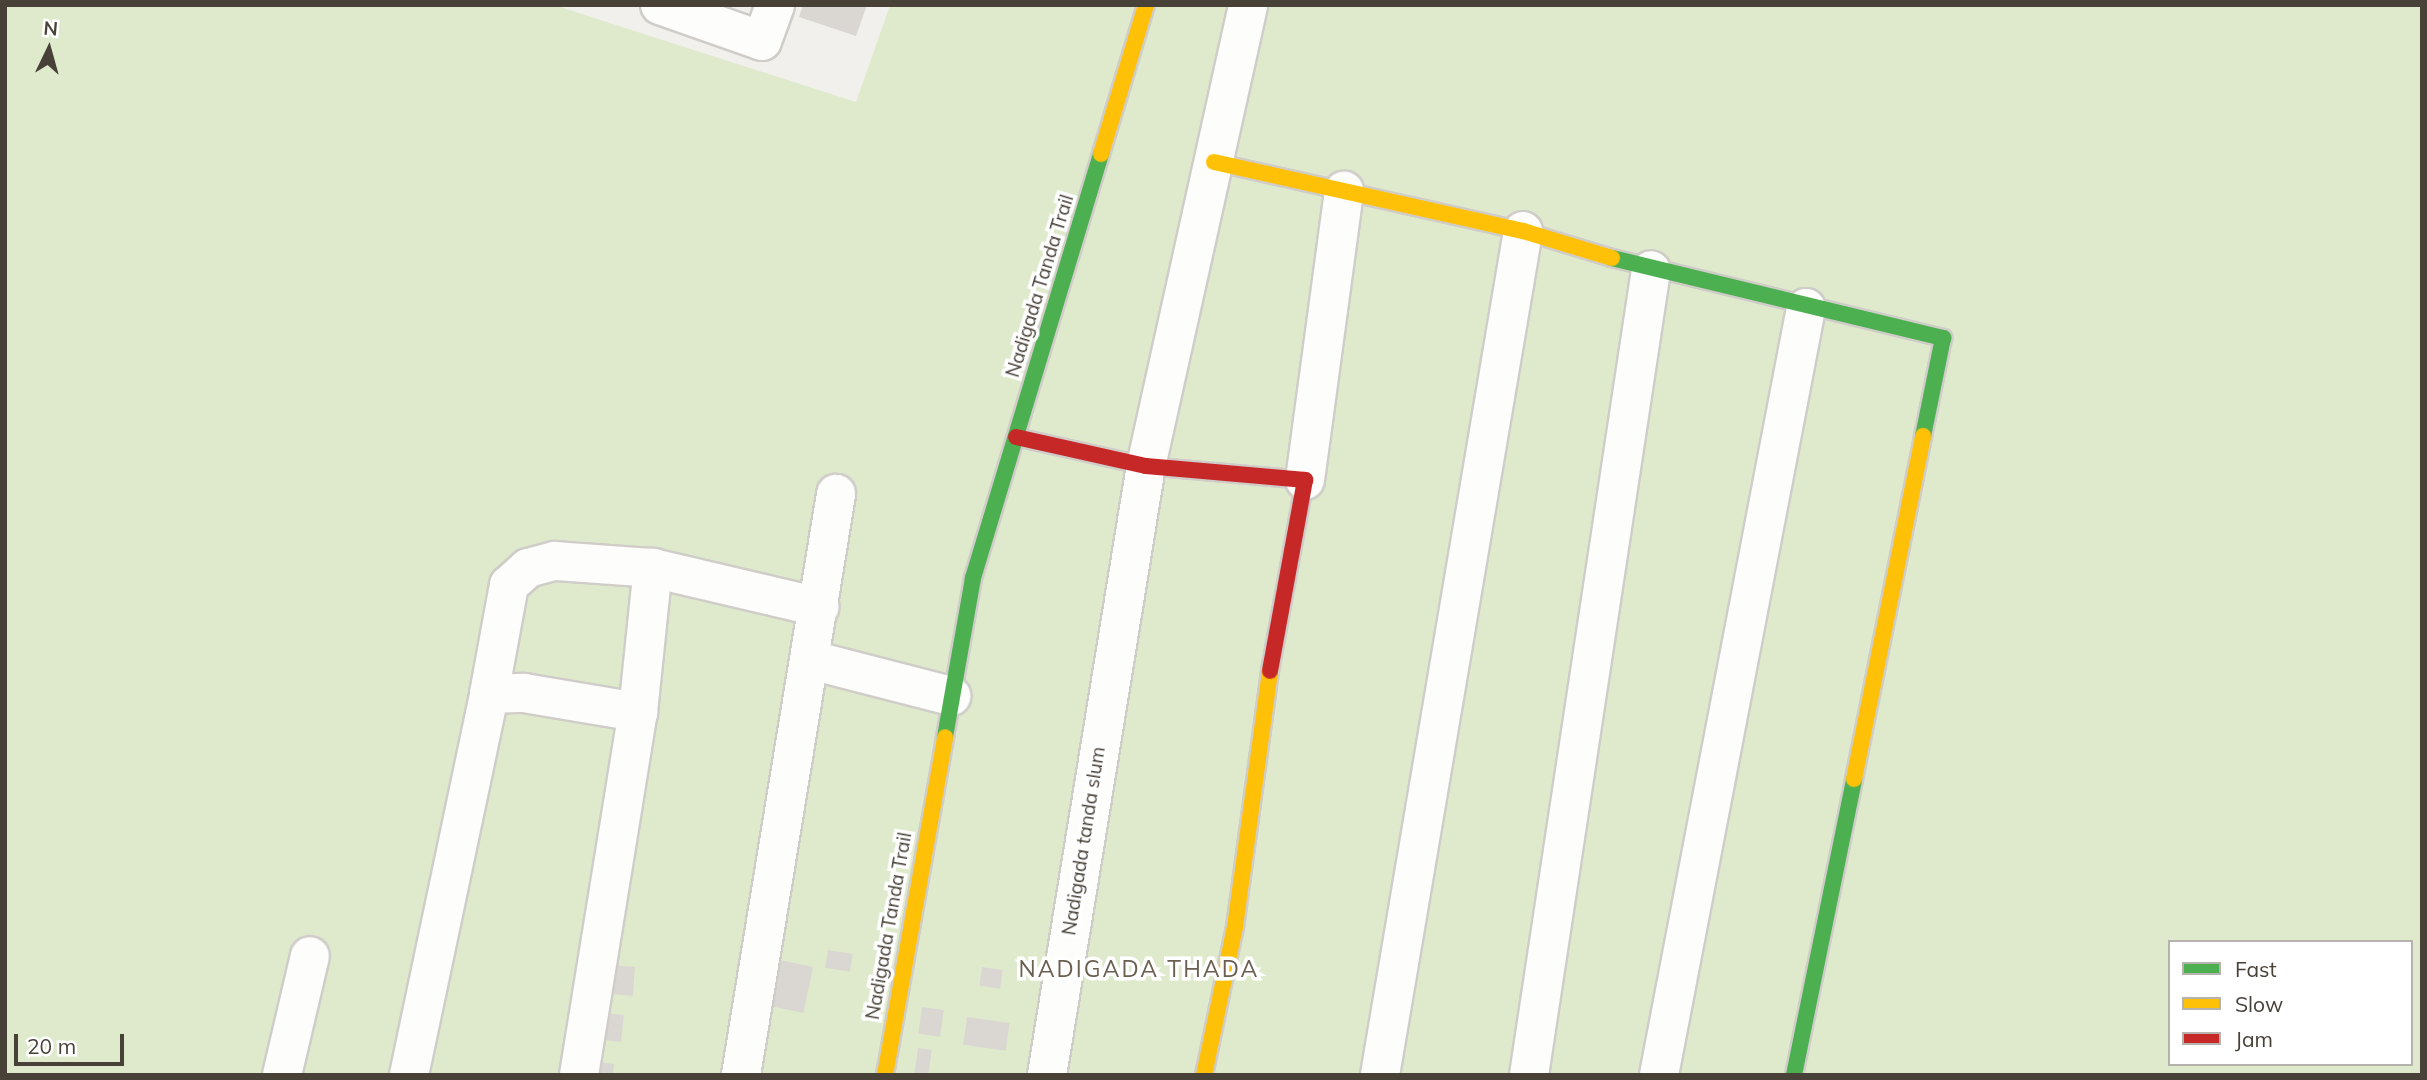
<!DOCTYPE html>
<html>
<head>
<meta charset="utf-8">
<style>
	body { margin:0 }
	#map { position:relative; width:2427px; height:1080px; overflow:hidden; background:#f2f0ec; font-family:Mulish,sans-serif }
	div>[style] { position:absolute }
	.green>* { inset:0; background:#dfeacd }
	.building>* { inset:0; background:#dad7d3; transform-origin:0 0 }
	.roads { filter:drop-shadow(2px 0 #d0cdc9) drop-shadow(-2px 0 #d0cdc9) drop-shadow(0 2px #d0cdc9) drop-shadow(0 -2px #d0cdc9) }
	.street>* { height:38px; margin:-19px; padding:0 19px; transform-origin:19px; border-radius:19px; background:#fdfdfc }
	.fast>* { height:16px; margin:-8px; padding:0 8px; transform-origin:8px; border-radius:8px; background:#4caf50 }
	.slow>* { height:16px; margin:-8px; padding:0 8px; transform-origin:8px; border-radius:8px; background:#ffc107 }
	.jam>* { height:16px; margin:-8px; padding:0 8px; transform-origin:8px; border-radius:8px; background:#c62828 }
	span { translate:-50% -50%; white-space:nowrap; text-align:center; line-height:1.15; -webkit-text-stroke:7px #fff; paint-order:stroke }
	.street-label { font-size:19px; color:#484138 }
	.quarter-label { font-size:23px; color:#6a5f50; letter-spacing:2px }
	.frame { position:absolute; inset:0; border:7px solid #484138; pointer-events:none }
	.legend { position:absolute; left:2168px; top:940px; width:245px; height:126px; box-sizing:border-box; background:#fff; border:2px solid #b6b3af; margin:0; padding:9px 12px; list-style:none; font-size:21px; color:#484138 }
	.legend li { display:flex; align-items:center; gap:14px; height:35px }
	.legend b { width:35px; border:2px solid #b6b3af }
	.north { position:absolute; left:14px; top:14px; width:70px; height:70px; -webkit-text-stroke:5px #fff; paint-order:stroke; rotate:5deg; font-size:19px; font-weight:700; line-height:28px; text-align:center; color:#484138 }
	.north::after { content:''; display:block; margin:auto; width:24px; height:32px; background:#484138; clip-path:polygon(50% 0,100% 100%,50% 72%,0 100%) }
	.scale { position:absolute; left:14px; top:1034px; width:110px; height:32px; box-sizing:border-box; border:4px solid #484138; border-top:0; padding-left:9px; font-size:21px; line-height:24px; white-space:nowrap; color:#484138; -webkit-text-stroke:5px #fff; paint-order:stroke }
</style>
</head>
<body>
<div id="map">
	<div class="green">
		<i style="clip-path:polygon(evenodd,5px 5px,554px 5px,856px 102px,890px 5px,2422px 5px,2422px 1075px,5px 1075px,5px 5px,2170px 942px,2411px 942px,2411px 1064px,2170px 1064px,2170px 942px)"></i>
	</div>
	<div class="building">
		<i style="clip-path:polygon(803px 5px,867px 5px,856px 36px,799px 17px)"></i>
		<i style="left:828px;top:950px;width:25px;height:18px;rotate:9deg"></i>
		<i style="left:775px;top:959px;width:39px;height:47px;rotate:12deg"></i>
		<i style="left:609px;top:965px;width:26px;height:29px;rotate:4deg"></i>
		<i style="left:982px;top:967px;width:21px;height:19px;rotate:8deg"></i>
		<i style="left:922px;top:1007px;width:22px;height:27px;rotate:8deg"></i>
		<i style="left:604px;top:1013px;width:20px;height:27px;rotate:6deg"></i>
		<i style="left:967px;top:1017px;width:43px;height:28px;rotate:8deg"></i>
		<i style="left:918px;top:1048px;width:14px;height:27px;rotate:8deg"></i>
		<i style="clip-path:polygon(598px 1062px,614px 1064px,613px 1075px,597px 1075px)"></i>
	</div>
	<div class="roads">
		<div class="street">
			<i style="left:660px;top:5px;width:108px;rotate:19.4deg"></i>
			<i style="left:762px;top:41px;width:38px;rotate:-70deg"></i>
			<i style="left:1305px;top:480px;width:292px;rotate:-82.3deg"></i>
			<i style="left:811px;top:660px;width:145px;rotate:14.4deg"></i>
			<i style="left:489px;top:694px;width:111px;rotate:-79.6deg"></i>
			<i style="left:509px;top:585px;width:25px;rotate:-42deg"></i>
			<i style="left:528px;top:568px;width:28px;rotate:-15deg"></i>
			<i style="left:555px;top:561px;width:98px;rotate:4.1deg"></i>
			<i style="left:282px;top:1075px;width:122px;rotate:-76.8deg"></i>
			<i style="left:409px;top:1075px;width:389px;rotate:-78.1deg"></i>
			<i style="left:489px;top:694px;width:35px;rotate:-2deg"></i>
			<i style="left:524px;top:693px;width:116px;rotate:9.5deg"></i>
			<i style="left:579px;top:1075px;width:368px;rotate:-80.8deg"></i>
			<i style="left:638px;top:712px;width:145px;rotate:-84.1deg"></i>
			<i style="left:653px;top:568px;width:171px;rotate:13.2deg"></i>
			<i style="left:741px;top:1075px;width:589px;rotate:-80.71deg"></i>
			<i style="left:1047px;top:1075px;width:617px;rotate:-80.77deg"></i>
			<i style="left:1146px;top:466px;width:472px;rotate:-77.5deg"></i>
			<i style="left:1380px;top:1075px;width:856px;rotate:-80.38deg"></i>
			<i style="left:1529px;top:1075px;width:814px;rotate:-81.38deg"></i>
			<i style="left:1659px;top:1075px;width:781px;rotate:-79.15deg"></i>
		</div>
		<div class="fast">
			<i style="left:1612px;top:258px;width:341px;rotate:13.6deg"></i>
			<i style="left:1943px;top:338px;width:100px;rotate:101.5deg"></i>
			<i style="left:945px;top:737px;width:161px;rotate:-80deg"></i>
			<i style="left:973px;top:578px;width:443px;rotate:-73.2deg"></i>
			<i style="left:1794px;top:1075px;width:302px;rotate:-78.5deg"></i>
		</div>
		<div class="slow">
			<i style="left:1101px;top:154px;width:156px;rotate:-73.2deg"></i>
			<i style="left:1214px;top:162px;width:317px;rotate:12.6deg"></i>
			<i style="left:1523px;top:231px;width:93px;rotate:16.9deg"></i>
			<i style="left:1854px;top:779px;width:350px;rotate:-78.6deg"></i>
			<i style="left:885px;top:1075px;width:343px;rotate:-79.9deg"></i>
			<i style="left:1204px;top:1075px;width:151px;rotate:-78.2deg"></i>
			<i style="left:1235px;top:927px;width:258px;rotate:-82.2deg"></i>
		</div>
		<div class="jam">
			<i style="left:1016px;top:437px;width:133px;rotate:12.6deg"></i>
			<i style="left:1146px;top:466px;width:160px;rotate:5deg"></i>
			<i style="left:1305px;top:480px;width:194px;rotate:100.4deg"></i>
		</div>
	</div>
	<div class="street-label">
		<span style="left:1040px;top:286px;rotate:-73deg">Nadigada Tanda Trail</span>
		<span style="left:1084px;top:841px;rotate:-81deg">Nadigada tanda slum</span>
		<span style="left:889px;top:926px;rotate:-80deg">Nadigada Tanda Trail</span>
	</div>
	<div class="quarter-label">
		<span style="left:1139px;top:969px">NADIGADA THADA</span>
	</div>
	<div class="frame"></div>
	<ul class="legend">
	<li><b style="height:9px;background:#4caf50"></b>Fast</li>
	<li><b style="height:9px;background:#ffc107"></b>Slow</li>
	<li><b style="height:9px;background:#c62828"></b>Jam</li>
	</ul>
	<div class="north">N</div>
	<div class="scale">20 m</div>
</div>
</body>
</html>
